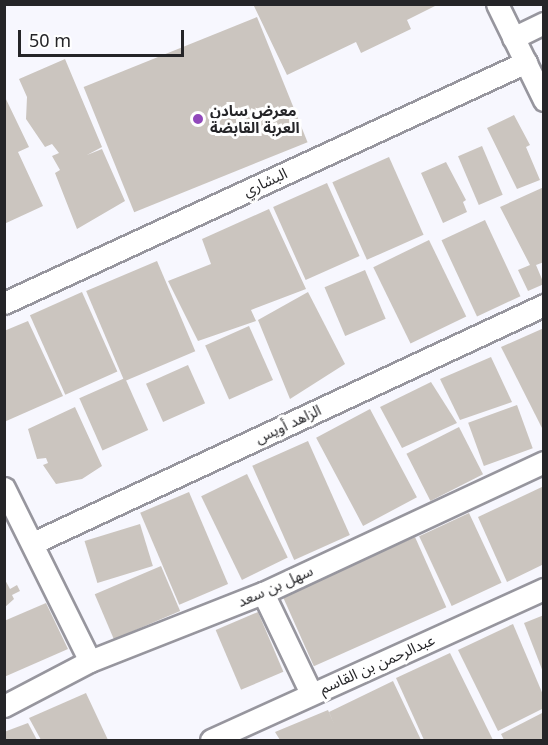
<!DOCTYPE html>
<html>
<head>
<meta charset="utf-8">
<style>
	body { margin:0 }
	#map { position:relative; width:548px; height:745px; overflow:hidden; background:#f7f7fe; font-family:"Noto Sans","Noto Sans Arabic",sans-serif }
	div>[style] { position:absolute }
	.building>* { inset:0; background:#cbc5bf; transform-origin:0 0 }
	.roads { filter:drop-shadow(2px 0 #97969e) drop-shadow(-2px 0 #97969e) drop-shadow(0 2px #97969e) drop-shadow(0 -2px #97969e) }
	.street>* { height:21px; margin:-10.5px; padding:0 10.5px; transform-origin:10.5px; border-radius:10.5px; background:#fff }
	.dots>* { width:16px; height:16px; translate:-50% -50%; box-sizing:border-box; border:3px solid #fff; border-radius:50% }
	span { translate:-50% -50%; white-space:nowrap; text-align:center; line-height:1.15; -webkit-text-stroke:6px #fff; paint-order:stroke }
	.poi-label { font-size:15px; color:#252528; font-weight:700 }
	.left { translate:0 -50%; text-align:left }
	.street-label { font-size:15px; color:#252528 }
	.frame { position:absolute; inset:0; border:6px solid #252528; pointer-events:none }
	.scale { position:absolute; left:18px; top:30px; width:166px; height:27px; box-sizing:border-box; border:3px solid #252528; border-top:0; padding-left:8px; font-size:18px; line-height:21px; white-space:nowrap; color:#252528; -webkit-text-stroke:4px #fff; paint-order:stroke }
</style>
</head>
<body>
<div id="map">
	<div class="building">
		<i style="clip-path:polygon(253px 4px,439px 4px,407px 20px,411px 29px,361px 53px,356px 42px,287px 75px)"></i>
		<i style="left:257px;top:17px;width:135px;height:187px;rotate:68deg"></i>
		<i style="clip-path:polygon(65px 59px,102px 147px,87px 155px,102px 149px,125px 201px,77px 229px,55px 173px,60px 170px,52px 156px,59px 153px,52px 144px,45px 147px,26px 119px,27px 97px,19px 79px)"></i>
		<i style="clip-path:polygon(4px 95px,29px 147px,18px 152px,43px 206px,4px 224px)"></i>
		<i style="clip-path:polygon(514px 115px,530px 145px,526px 147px,540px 180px,517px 189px,487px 128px)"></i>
		<i style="left:482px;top:146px;width:53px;height:26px;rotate:67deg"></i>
		<i style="left:389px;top:157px;width:85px;height:62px;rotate:66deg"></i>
		<i style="clip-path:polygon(446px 162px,466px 200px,463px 202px,467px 212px,443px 223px,421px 173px)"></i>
		<i style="left:327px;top:183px;width:80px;height:59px;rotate:66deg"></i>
		<i style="clip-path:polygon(544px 187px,544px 262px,536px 265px,544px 284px,528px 291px,518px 270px,530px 265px,500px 207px)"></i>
		<i style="clip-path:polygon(269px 209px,306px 289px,251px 310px,256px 321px,198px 341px,168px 281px,211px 264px,202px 239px)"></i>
		<i style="left:485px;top:220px;width:84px;height:48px;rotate:65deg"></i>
		<i style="left:429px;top:240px;width:85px;height:62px;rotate:64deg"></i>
		<i style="left:157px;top:261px;width:98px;height:77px;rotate:67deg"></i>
		<i style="left:365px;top:270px;width:53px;height:44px;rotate:67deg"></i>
		<i style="left:82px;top:292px;width:87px;height:57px;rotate:66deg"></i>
		<i style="clip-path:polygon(308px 292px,345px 364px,290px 399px,258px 320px)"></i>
		<i style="clip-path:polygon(28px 321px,63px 396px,4px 422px,4px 331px)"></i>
		<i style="left:249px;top:326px;width:59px;height:48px;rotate:66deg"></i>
		<i style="clip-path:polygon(544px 328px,544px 432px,501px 347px)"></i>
		<i style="clip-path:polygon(491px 357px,512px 402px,460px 420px,440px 379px)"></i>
		<i style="left:188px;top:365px;width:42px;height:46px;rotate:66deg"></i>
		<i style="left:125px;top:378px;width:57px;height:50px;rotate:66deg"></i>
		<i style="clip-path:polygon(431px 382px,457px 423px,402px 448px,380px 407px)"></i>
		<i style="left:517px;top:405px;width:46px;height:52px;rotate:70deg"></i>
		<i style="clip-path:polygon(75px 407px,102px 466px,82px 479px,56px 484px,43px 465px,48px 463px,46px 458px,37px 459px,28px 429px)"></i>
		<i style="left:370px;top:409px;width:100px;height:61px;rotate:62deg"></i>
		<i style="left:459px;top:427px;width:53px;height:59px;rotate:63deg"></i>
		<i style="left:308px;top:441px;width:103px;height:61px;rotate:66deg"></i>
		<i style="left:247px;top:474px;width:93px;height:51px;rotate:64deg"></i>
		<i style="clip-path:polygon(544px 486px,544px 564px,507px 582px,478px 517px)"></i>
		<i style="left:189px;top:492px;width:100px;height:53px;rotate:67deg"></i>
		<i style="left:469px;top:513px;width:77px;height:55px;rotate:65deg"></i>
		<i style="left:140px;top:524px;width:44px;height:58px;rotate:73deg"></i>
		<i style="left:415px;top:537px;width:77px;height:145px;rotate:66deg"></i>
		<i style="left:161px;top:566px;width:49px;height:72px;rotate:67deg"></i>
		<i style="clip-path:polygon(4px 578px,10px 589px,17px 585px,20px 591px,12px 595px,14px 599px,4px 608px)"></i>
		<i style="clip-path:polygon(46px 603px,68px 649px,4px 677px,4px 621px)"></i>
		<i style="left:258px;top:612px;width:65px;height:46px;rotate:67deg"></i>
		<i style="clip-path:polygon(544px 615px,544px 672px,543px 672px,524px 623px)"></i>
		<i style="clip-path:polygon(513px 624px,544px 697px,544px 708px,498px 731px,458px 650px)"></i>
		<i style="clip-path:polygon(450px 653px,493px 740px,424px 740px,396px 678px)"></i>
		<i style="clip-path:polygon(393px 681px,421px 740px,280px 740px,275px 732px,328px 710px,335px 726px,329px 712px)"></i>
		<i style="clip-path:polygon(86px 693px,108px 740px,41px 740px,29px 718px)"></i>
		<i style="clip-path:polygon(544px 712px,544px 740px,504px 740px,501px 734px)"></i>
		<i style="clip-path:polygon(28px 723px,37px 740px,4px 740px,4px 732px)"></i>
	</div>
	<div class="roads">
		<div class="street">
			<i style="left:497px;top:4px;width:107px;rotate:63.9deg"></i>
			<i style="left:513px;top:38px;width:34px;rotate:-26deg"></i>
			<i style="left:4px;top:303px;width:575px;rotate:-24.78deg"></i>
			<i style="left:4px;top:488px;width:193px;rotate:63.6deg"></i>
			<i style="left:33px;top:543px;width:564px;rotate:-24.97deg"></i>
			<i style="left:263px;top:593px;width:111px;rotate:64.4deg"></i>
			<i style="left:4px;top:706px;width:97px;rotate:-27.6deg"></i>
			<i style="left:90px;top:661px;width:186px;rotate:-21.5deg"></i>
			<i style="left:263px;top:593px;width:310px;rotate:-25deg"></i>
			<i style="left:211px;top:740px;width:366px;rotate:-24.4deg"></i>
		</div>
	</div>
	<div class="dots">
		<i style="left:198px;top:119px;background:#9148bb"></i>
	</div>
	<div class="poi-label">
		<span class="left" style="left:210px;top:119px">معرض سادن<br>العربة القابضة</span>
	</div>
	<div class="street-label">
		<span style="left:265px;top:182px;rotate:-25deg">البشاري</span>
		<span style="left:288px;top:424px;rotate:-25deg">الزاهد أويس</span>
		<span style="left:275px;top:586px;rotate:-24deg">سهل بن سعد</span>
		<span style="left:377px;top:664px;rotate:-24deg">عبدالرحمن بن القاسم</span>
	</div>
	<div class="frame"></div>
	<div class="scale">50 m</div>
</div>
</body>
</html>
